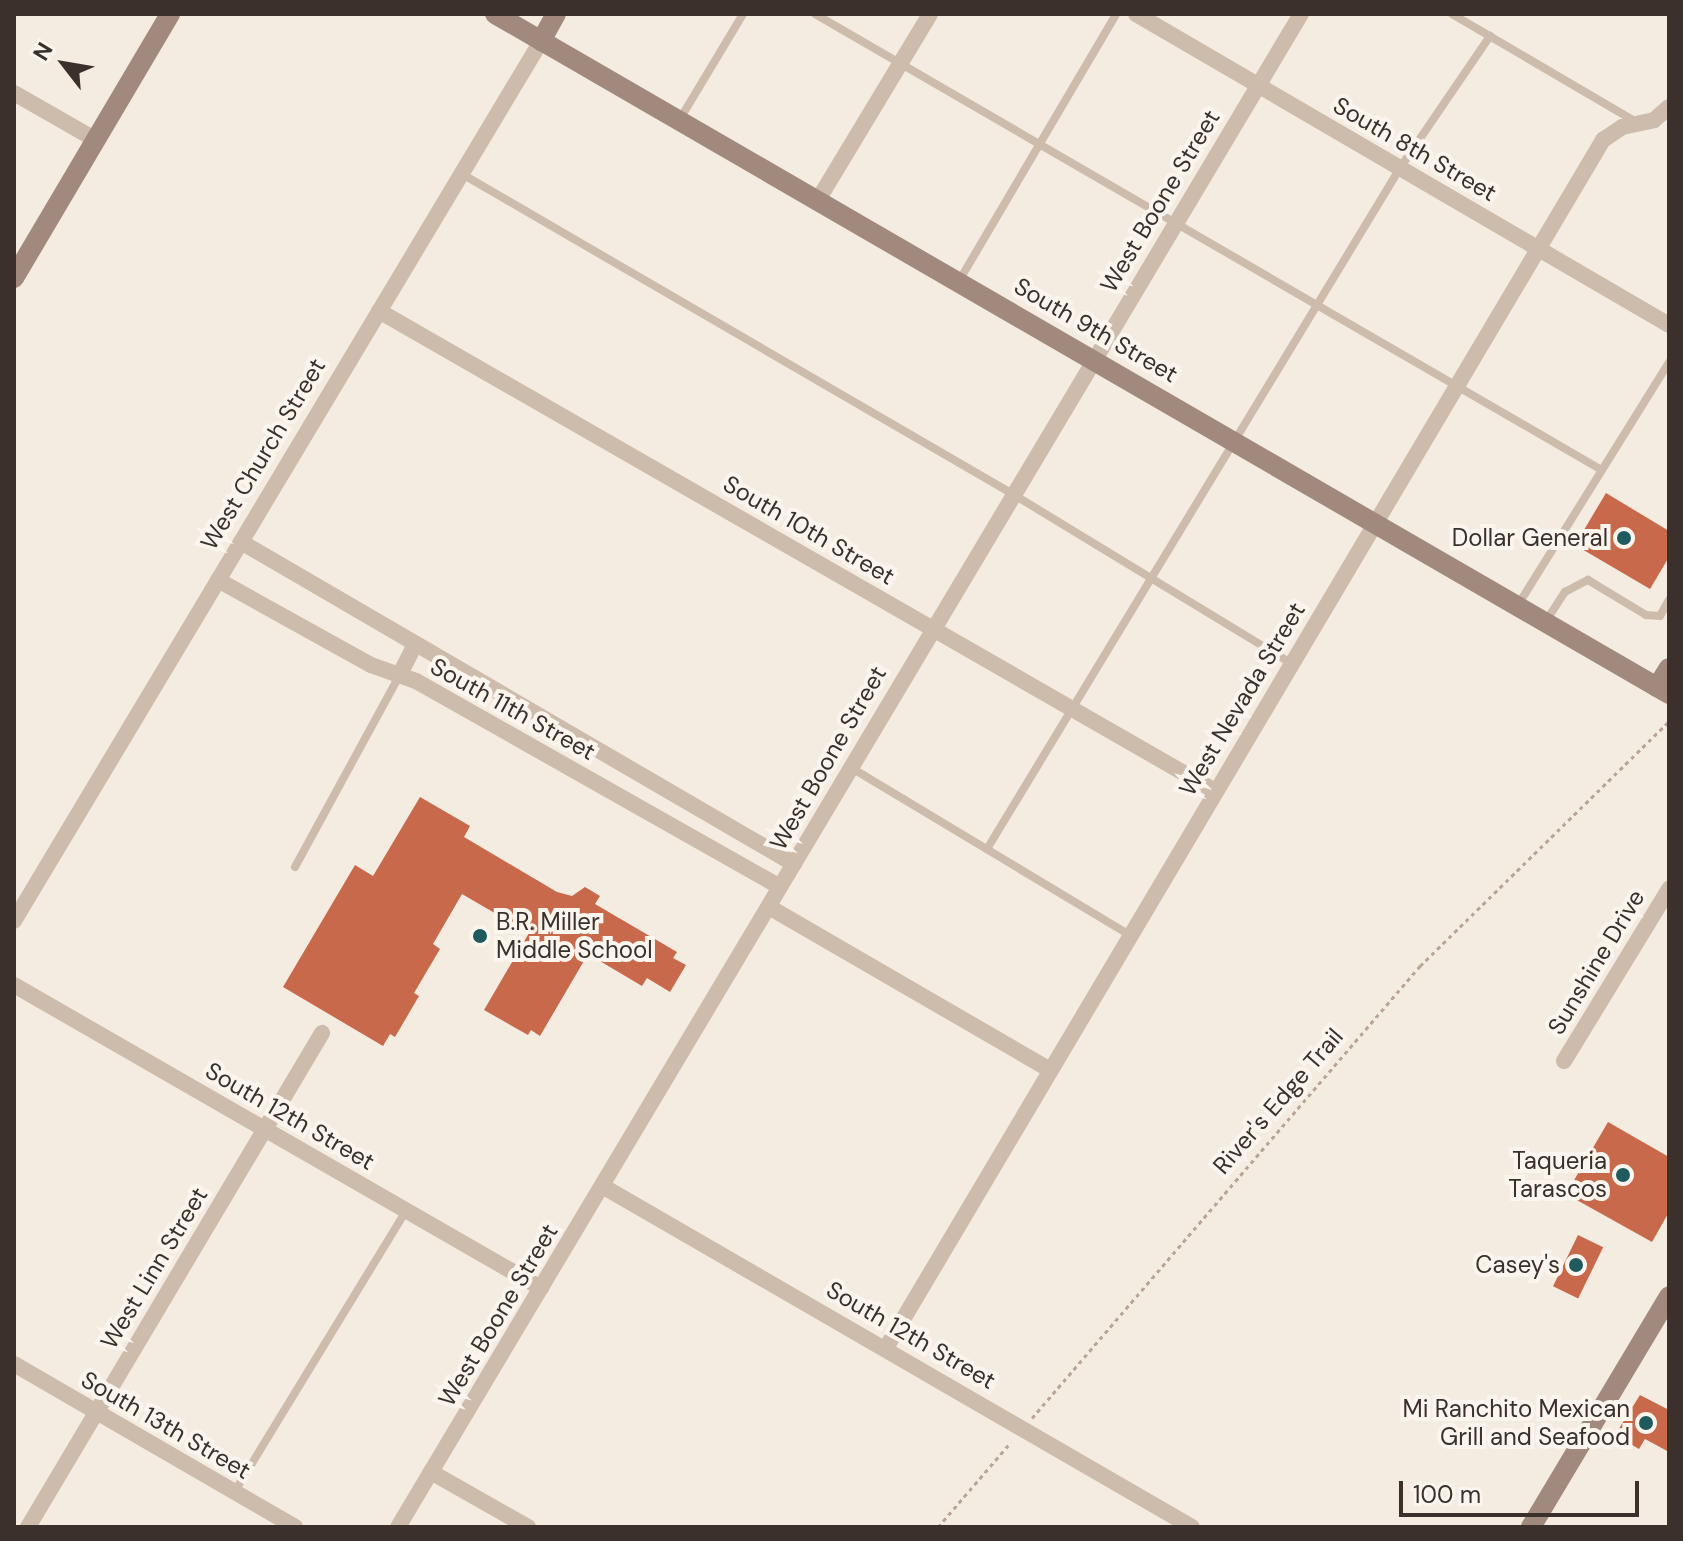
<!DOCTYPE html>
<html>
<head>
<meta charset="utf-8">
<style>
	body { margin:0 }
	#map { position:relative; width:1683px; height:1541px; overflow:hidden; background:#f4ebe1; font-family:"DM Sans",sans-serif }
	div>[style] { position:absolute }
	.building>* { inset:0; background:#c8694b; transform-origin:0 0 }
	.path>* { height:3px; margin-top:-1.5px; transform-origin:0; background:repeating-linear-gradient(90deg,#b9a596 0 4px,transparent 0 8px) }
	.lane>* { height:8px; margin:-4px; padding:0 4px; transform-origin:4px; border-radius:4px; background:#cdbbac }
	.street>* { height:16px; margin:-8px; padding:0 8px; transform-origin:8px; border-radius:8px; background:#cdbbac }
	.secondary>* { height:20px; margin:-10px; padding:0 10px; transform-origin:10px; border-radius:10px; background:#a18a7d }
	.dots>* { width:22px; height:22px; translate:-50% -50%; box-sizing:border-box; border:4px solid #fbf5ee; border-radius:50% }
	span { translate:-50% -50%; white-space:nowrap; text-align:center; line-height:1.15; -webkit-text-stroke:8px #fbf5ee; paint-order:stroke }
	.street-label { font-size:24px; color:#3b302b }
	.poi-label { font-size:24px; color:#3b302b }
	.right { translate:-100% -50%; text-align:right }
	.left { translate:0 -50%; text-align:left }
	.frame { position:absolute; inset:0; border:16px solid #3b302b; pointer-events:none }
	.north { position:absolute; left:24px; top:24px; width:80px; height:80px; -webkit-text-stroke:6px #fbf5ee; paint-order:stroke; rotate:301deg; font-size:22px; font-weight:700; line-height:32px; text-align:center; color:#3b302b }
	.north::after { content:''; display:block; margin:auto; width:28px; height:36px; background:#3b302b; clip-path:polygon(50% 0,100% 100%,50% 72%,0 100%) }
	.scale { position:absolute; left:1399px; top:1481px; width:240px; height:36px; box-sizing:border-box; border:4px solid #3b302b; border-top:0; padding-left:10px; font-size:24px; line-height:28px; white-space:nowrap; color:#3b302b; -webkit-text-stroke:6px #fbf5ee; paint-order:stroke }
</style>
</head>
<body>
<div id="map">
	<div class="building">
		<i style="clip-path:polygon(1606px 493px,1669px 531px,1669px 557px,1650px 589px,1575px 545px)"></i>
		<i style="clip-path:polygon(420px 797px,470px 826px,464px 837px,557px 892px,572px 896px,585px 887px,600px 896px,595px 904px,677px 952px,673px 958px,686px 965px,670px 992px,647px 978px,642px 986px,588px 954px,540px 1036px,531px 1030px,528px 1035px,484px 1010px,529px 933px,462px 894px,433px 944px,440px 949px,414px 993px,419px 996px,395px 1037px,390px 1034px,383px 1046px,283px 987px,355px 865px,373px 876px)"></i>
		<i style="clip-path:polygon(1608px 1122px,1669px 1157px,1669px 1212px,1652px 1242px,1566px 1194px)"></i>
		<i style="left:1578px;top:1235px;width:28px;height:57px;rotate:26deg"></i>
		<i style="clip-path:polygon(1640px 1395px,1669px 1410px,1669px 1452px,1645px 1439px,1639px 1449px,1615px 1435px)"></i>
	</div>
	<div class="path">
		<i style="left:1032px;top:1418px;width:596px;rotate:-49.36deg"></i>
		<i style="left:1420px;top:966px;width:349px;rotate:-44.5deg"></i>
		<i style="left:938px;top:1527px;width:112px;rotate:-49.3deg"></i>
	</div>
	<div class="lane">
		<i style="left:815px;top:14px;width:907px;rotate:30.1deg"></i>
		<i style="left:1452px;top:14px;width:216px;rotate:30.4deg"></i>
		<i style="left:680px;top:119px;width:122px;rotate:-59deg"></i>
		<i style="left:462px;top:174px;width:635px;rotate:30.16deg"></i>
		<i style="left:1011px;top:493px;width:328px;rotate:31.3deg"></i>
		<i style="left:959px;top:281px;width:310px;rotate:-59.5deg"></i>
		<i style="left:1518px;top:605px;width:286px;rotate:-58.1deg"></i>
		<i style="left:1546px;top:621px;width:35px;rotate:-57deg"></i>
		<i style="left:1565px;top:592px;width:26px;rotate:-28deg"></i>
		<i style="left:1588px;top:580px;width:68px;rotate:31.1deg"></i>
		<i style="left:1646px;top:615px;width:14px;rotate:4deg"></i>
		<i style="left:1660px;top:616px;width:18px;rotate:-61deg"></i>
		<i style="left:850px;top:767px;width:327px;rotate:31deg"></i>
		<i style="left:987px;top:849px;width:796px;rotate:-58.76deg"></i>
		<i style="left:1400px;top:168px;width:160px;rotate:-55.7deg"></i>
		<i style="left:295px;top:867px;width:217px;rotate:-61.4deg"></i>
		<i style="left:235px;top:1491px;width:328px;rotate:-58.6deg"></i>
	</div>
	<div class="street">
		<i style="left:1136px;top:14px;width:617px;rotate:30.26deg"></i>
		<i style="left:14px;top:93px;width:95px;rotate:29.8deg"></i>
		<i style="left:818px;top:200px;width:217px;rotate:-58.9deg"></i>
		<i style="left:379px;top:311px;width:964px;rotate:29.86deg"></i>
		<i style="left:241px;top:542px;width:640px;rotate:30.21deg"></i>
		<i style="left:218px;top:580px;width:175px;rotate:29.1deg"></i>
		<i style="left:371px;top:665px;width:48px;rotate:19.6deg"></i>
		<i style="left:416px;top:681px;width:418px;rotate:29.5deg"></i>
		<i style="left:399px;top:676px;width:34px;rotate:-63deg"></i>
		<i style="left:769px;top:907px;width:325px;rotate:30.1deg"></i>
		<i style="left:14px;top:921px;width:1026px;rotate:-59.08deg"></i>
		<i style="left:14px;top:985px;width:608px;rotate:29.9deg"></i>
		<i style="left:1564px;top:1061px;width:202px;rotate:-58.6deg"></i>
		<i style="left:604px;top:1187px;width:679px;rotate:30.04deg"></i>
		<i style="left:886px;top:1348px;width:1405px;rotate:-59.31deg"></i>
		<i style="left:1603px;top:140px;width:23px;rotate:-34deg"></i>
		<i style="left:1622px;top:127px;width:33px;rotate:-12deg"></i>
		<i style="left:1654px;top:120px;width:20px;rotate:-41deg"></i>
		<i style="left:14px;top:1364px;width:325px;rotate:30.1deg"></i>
		<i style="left:431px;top:1472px;width:112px;rotate:29.6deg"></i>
		<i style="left:28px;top:1527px;width:575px;rotate:-59.24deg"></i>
		<i style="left:398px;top:1527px;width:1762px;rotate:-59.17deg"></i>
	</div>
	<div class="secondary">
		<i style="left:495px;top:14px;width:1357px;rotate:30.08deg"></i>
		<i style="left:541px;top:41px;width:31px;rotate:-61deg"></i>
		<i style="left:14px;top:278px;width:307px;rotate:-59.4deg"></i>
		<i style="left:1657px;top:687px;width:22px;rotate:-58deg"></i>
		<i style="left:1531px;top:1527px;width:269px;rotate:-59.1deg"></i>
	</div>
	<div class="dots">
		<i style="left:1624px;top:538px;background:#1f5a5e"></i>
		<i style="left:480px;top:936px;background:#1f5a5e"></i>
		<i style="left:1623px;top:1175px;background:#1f5a5e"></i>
		<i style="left:1576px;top:1265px;background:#1f5a5e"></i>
		<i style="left:1646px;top:1423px;background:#1f5a5e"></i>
	</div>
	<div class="street-label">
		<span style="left:1415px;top:149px;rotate:30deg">South 8th Street</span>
		<span style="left:1160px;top:201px;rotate:-59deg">West Boone Street</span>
		<span style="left:1096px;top:330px;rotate:30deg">South 9th Street</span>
		<span style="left:263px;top:454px;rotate:-59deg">West Church Street</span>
		<span style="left:809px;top:530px;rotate:30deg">South 10th Street</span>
		<span style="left:1242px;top:699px;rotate:-59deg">West Nevada Street</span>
		<span style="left:513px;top:709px;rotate:29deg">South 11th Street</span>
		<span style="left:828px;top:758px;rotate:-60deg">West Boone Street</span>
		<span style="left:1596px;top:962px;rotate:-59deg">Sunshine Drive</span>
		<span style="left:1278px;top:1101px;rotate:-49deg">River's Edge Trail</span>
		<span style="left:290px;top:1116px;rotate:30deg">South 12th Street</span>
		<span style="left:154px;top:1268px;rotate:-59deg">West Linn Street</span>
		<span style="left:498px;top:1315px;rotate:-59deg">West Boone Street</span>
		<span style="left:911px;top:1335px;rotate:30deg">South 12th Street</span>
		<span style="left:166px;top:1425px;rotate:30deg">South 13th Street</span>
	</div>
	<div class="poi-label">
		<span class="right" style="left:1608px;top:538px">Dollar General</span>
		<span class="left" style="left:496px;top:936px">B.R. Miller<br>Middle School</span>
		<span class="right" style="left:1607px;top:1175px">Taqueria<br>Tarascos</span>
		<span class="right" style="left:1560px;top:1265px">Casey's</span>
		<span class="right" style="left:1630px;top:1423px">Mi Ranchito Mexican<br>Grill and Seafood</span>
	</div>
	<div class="frame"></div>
	<div class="north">N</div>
	<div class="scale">100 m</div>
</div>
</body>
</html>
